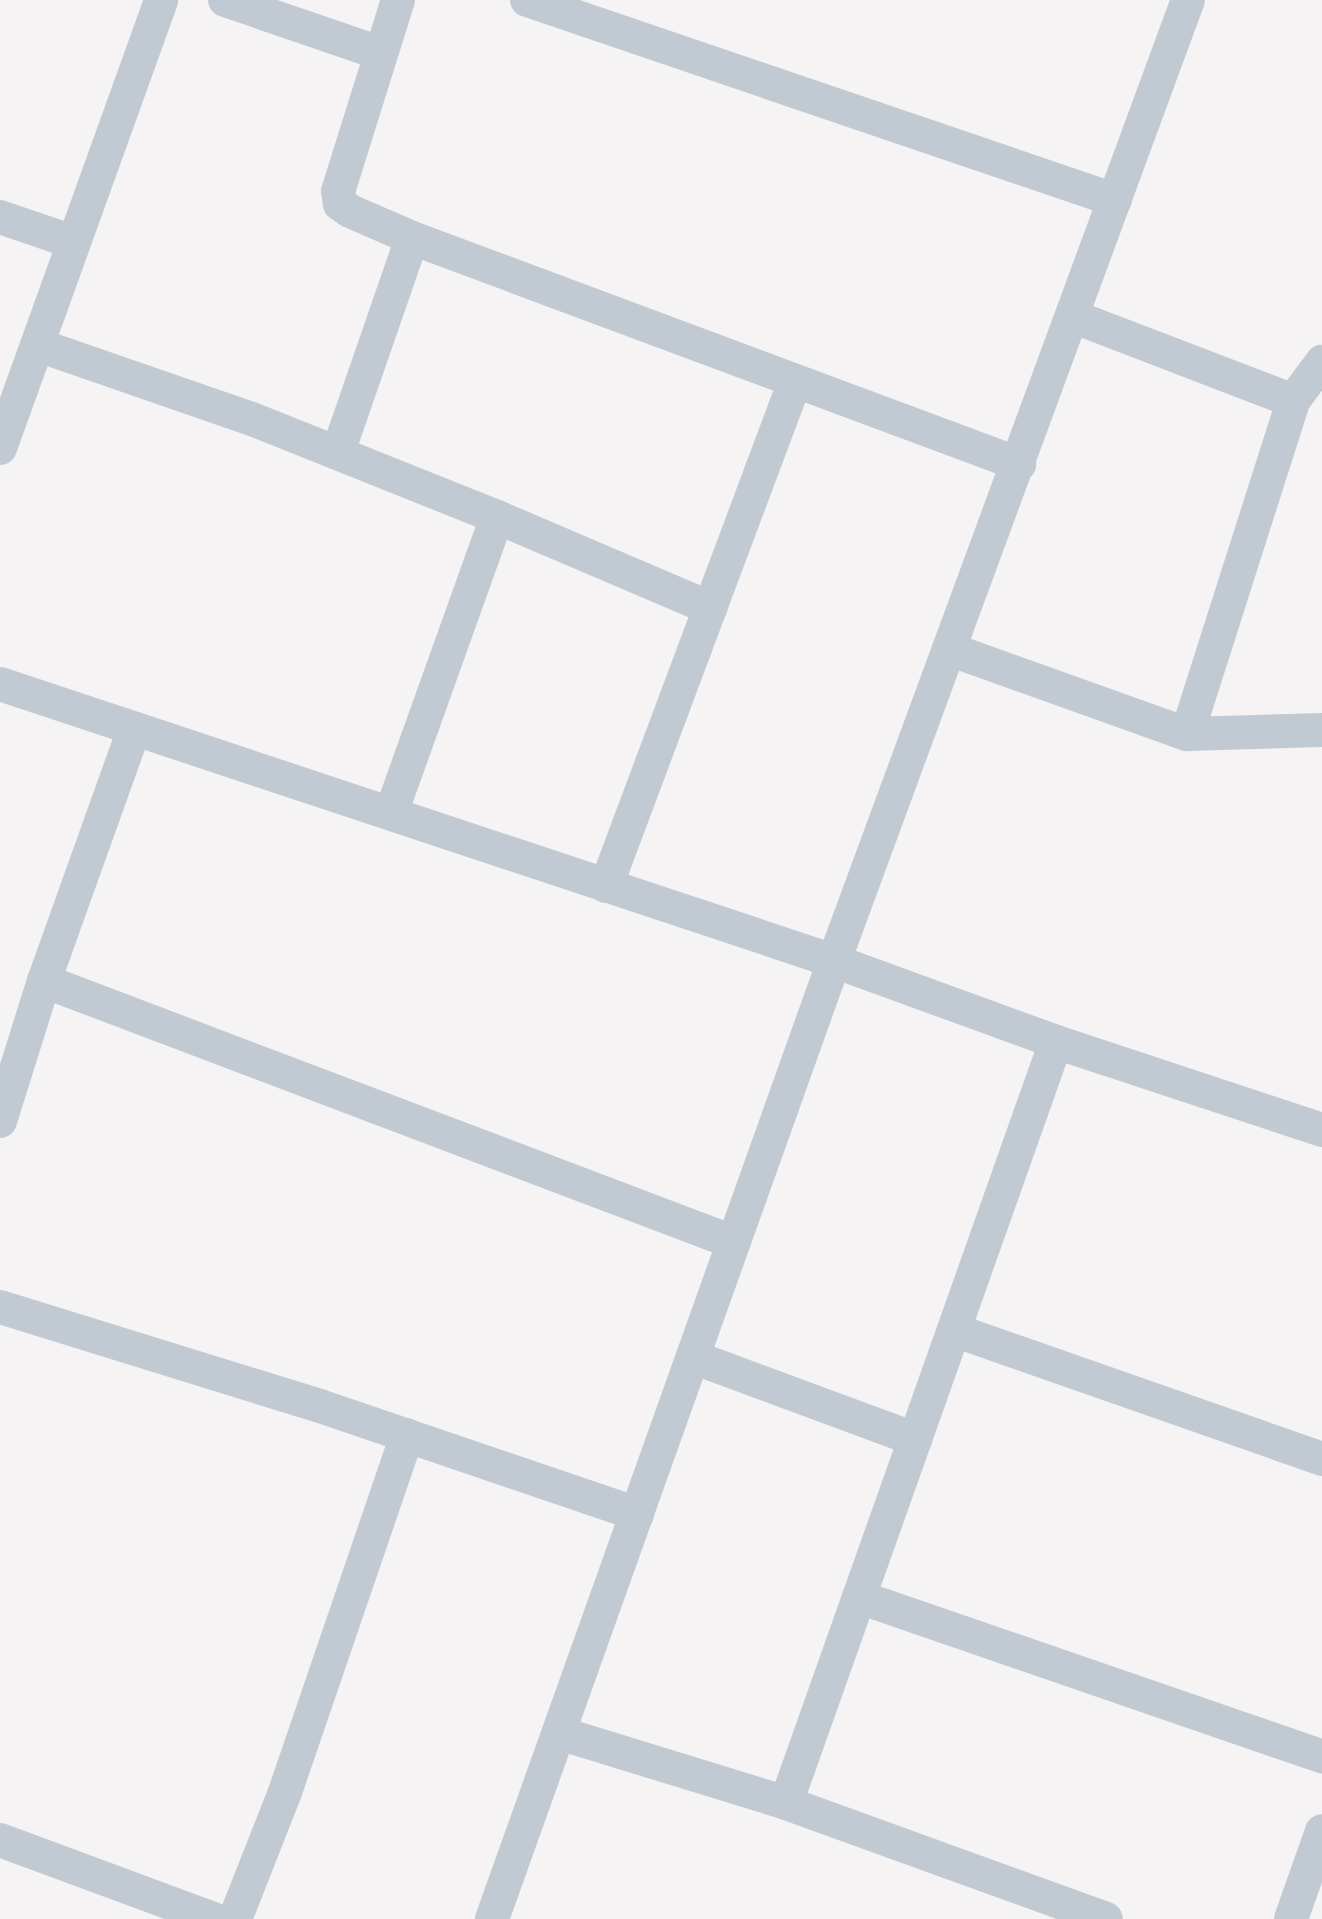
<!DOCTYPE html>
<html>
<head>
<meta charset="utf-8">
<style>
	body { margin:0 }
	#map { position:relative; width:1322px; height:1919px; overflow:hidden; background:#f5f3f3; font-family:Ubuntu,sans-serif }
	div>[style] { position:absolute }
	.minor>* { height:34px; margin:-17px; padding:0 17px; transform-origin:17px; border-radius:17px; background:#c1cad2 }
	span { translate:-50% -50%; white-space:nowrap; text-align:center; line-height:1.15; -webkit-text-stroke:7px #fff; paint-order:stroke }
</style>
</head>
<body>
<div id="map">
	<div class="minor">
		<i style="left:225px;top:0;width:164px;rotate:18.9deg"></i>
		<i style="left:398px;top:0;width:200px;rotate:107.4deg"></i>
		<i style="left:338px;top:191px;width:13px;rotate:81deg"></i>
		<i style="left:340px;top:204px;width:12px;rotate:35deg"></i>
		<i style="left:350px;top:211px;width:68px;rotate:23.5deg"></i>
		<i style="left:412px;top:238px;width:648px;rotate:20.42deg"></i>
		<i style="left:527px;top:0;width:621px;rotate:18.79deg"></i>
		<i style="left:0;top:217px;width:77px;rotate:18.9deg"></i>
		<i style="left:1072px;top:316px;width:237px;rotate:21deg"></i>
		<i style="left:38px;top:345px;width:226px;rotate:19.1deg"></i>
		<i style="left:252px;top:419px;width:264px;rotate:21.8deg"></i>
		<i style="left:497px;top:517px;width:314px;rotate:109.7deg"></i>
		<i style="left:0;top:448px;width:476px;rotate:-70.2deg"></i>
		<i style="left:338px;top:452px;width:226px;rotate:-70.9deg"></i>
		<i style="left:497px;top:517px;width:232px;rotate:23.1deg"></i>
		<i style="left:949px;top:649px;width:253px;rotate:19.7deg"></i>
		<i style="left:1187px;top:734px;width:135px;rotate:-1.7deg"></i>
		<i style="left:0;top:684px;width:879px;rotate:18.37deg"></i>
		<i style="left:834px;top:961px;width:236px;rotate:20deg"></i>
		<i style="left:1056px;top:1042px;width:280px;rotate:18.3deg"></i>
		<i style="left:1187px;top:734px;width:349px;rotate:-72.3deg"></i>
		<i style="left:1293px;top:401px;width:49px;rotate:-53.4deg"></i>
		<i style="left:606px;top:886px;width:539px;rotate:-69.48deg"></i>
		<i style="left:44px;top:981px;width:737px;rotate:20.75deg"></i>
		<i style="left:0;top:1121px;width:147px;rotate:-72.6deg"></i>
		<i style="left:44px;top:981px;width:268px;rotate:-70.3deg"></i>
		<i style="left:0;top:1307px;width:335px;rotate:17.2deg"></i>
		<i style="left:320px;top:1406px;width:335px;rotate:18.8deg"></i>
		<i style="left:954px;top:1330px;width:390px;rotate:19.3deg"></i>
		<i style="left:693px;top:1357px;width:237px;rotate:20.3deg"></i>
		<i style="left:859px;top:1597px;width:490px;rotate:19deg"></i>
		<i style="left:559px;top:1733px;width:238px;rotate:17.1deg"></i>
		<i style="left:786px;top:1803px;width:340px;rotate:19.9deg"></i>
		<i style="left:786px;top:1803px;width:807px;rotate:-70.47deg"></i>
		<i style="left:0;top:1840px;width:228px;rotate:20.3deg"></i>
		<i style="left:235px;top:1919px;width:136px;rotate:-68.5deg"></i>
		<i style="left:285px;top:1792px;width:377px;rotate:-71.1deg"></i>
		<i style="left:492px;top:1919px;width:1017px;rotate:-70.35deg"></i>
		<i style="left:834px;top:961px;width:1024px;rotate:-69.78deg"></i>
		<i style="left:1291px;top:1919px;width:93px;rotate:-70.6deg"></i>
	</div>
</div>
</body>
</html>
